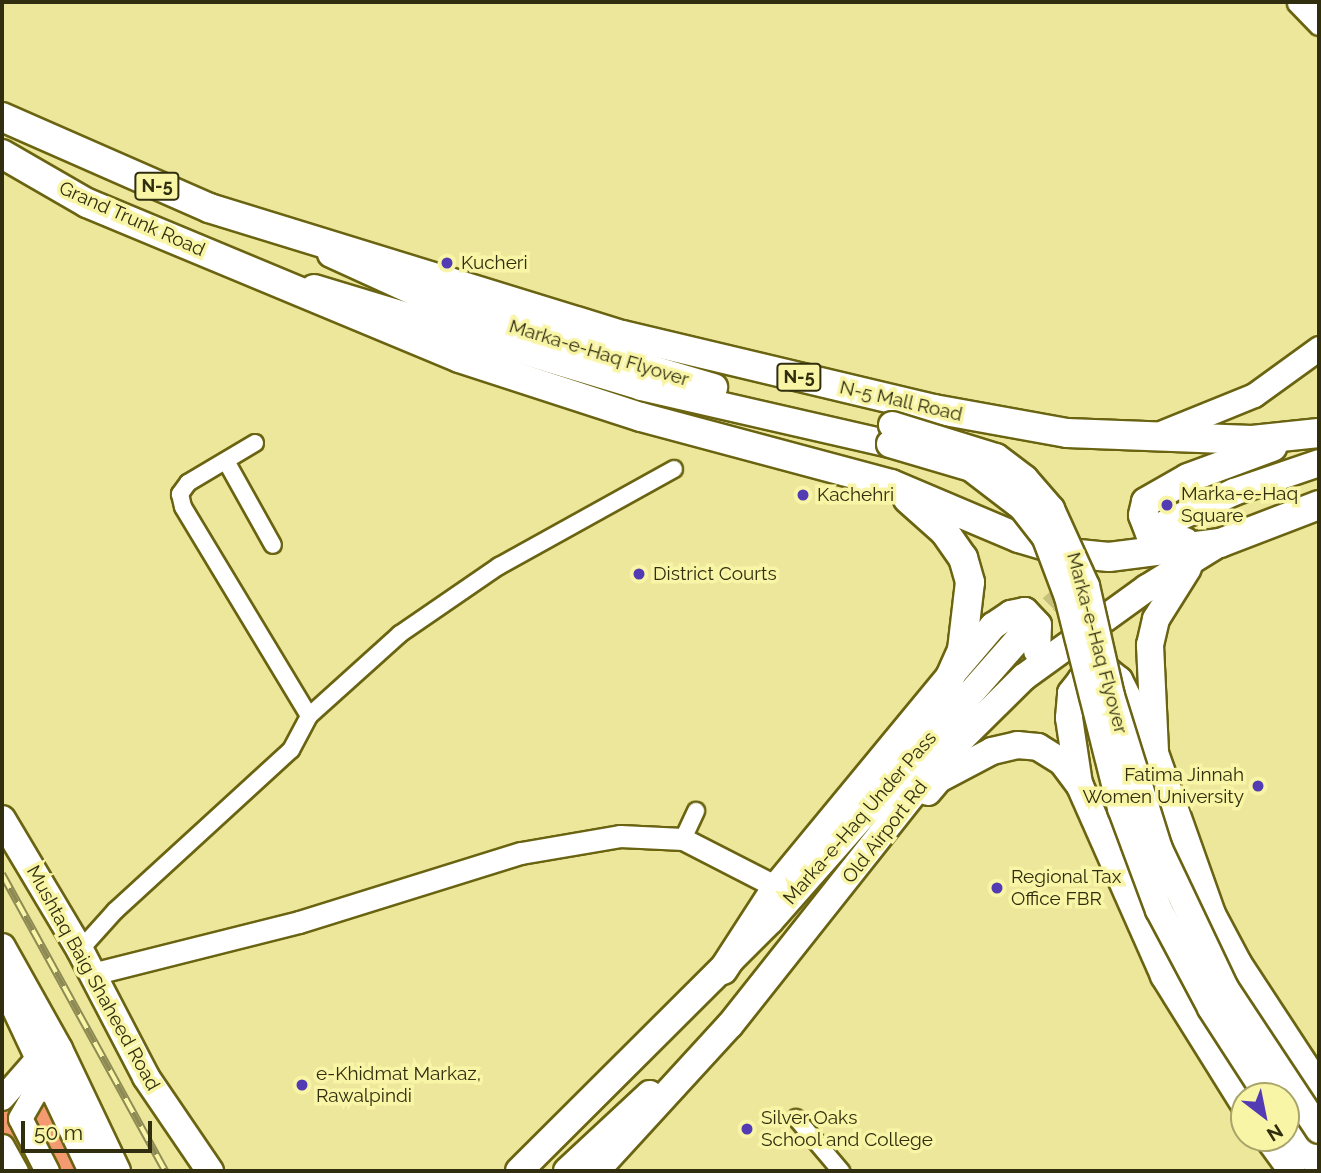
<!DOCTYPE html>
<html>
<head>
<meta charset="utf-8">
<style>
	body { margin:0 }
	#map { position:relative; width:1321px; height:1173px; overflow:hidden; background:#ece79a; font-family:Raleway,sans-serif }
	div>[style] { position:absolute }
	.green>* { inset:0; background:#f39a71 }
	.primary-tunnel>* { height:26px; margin-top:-13px; transform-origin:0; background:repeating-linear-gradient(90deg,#c6c27e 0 26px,transparent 0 39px) }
	.roads { filter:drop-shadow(2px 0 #6a6412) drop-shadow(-2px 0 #6a6412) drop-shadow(0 2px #6a6412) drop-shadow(0 -2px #6a6412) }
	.minor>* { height:16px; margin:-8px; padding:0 8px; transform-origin:8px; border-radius:8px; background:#fff }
	.tertiary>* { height:21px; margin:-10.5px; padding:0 10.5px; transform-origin:10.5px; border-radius:10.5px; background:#fff }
	.secondary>* { height:23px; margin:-11.5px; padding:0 11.5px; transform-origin:11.5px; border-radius:11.5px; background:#fff }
	.primary>* { height:26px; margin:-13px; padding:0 13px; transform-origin:13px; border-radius:13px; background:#fff }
	.trunk>* { height:28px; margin:-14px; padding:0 14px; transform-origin:14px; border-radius:14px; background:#fff }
	.rail>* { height:8px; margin-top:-4px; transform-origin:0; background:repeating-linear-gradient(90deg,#f9f5a7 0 16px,#8e8a54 0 32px); box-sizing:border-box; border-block:2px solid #8e8a54 }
	.bridges { filter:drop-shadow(2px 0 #6a6412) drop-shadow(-2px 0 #6a6412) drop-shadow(0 2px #6a6412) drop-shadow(0 -2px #6a6412) }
	.primary-bridge>* { height:26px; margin:-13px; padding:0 13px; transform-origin:13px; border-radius:13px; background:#fff }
	.dots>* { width:19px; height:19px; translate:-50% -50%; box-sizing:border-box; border:4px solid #f9f5a7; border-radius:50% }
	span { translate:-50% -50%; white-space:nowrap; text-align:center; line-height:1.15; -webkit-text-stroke:7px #f9f5a7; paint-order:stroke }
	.shield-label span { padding:2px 5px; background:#f9f5a7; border:2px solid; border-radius:5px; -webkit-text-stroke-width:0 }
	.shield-label { font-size:18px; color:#302e0e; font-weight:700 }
	.street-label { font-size:19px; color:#302e0e }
	.poi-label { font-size:19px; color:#302e0e }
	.left { translate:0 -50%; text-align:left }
	.right { translate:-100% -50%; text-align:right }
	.frame { position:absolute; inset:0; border:4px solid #302e0e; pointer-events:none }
	.north { position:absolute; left:1230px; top:1082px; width:70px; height:70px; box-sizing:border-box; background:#f9f5a7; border:2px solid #a9a56a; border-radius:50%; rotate:148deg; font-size:19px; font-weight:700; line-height:28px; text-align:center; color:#302e0e }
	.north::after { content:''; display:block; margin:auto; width:24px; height:32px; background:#523bb3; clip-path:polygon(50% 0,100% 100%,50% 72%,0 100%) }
	.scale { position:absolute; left:21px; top:1121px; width:131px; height:32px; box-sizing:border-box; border:4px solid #302e0e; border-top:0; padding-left:9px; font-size:21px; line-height:24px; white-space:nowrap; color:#302e0e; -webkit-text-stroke:5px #f9f5a7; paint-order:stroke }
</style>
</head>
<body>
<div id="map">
	<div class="green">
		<i style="clip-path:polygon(2px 1074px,42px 1101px,78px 1171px,2px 1171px)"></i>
	</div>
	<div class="primary-tunnel">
		<i style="left:1023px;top:634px;width:81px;rotate:-42.5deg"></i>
	</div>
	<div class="roads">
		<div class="minor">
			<i style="left:255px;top:443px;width:78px;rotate:149.2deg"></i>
			<i style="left:188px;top:483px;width:14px;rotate:126deg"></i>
			<i style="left:180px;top:494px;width:13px;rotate:77deg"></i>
			<i style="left:183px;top:507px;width:244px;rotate:58.9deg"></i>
			<i style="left:226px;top:461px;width:96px;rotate:60.8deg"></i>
			<i style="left:683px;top:839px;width:31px;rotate:-65deg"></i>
			<i style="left:80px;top:950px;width:52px;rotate:-48.1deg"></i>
			<i style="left:115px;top:911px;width:239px;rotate:-42.5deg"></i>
			<i style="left:291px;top:750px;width:38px;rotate:-62deg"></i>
			<i style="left:309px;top:716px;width:122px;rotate:-42deg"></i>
			<i style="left:400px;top:634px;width:120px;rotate:-34.5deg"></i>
			<i style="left:499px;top:566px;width:200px;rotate:-29deg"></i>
			<i style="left:796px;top:1118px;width:70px;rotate:49.7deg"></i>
		</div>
		<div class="tertiary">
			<i style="left:92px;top:974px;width:213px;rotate:-14.1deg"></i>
			<i style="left:299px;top:922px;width:232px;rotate:-17.3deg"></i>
			<i style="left:521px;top:853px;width:100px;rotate:-9.7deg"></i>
			<i style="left:620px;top:836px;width:63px;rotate:2.7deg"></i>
			<i style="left:683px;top:839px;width:106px;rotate:27.1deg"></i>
		</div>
		<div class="secondary">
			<i style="left:1299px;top:2px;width:29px;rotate:46deg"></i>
			<i style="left:1163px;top:432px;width:98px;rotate:-22.1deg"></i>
			<i style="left:1254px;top:395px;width:80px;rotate:-35.9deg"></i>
			<i style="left:2px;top:1098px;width:55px;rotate:-48.7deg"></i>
			<i style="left:2px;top:1146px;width:29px;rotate:61deg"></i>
			<i style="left:47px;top:1171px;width:59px;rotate:-117deg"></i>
			<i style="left:20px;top:1118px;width:32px;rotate:-60deg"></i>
			<i style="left:36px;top:1090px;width:19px;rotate:-3deg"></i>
		</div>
		<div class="primary">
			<i style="left:331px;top:254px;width:97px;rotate:24.4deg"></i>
			<i style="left:419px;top:294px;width:118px;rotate:19.4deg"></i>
			<i style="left:530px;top:333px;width:192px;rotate:16.4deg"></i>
			<i style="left:314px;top:288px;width:342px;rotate:16.8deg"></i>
			<i style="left:641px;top:387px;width:255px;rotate:12.9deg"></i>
			<i style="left:1158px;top:527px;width:84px;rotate:-24.7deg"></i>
			<i style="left:1234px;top:492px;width:90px;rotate:-18.8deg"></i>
			<i style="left:1188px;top:568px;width:60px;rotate:122.1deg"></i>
			<i style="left:1156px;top:619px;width:27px;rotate:103deg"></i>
			<i style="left:1150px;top:645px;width:108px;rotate:87.3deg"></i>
			<i style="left:1155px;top:753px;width:171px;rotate:70.5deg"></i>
			<i style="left:1212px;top:914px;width:55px;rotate:62deg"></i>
			<i style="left:1238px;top:963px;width:148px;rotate:56.8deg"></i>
			<i style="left:953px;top:673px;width:62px;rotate:-49.6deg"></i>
			<i style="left:993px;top:626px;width:22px;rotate:-34deg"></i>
			<i style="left:1011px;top:614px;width:14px;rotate:-12deg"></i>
			<i style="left:1025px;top:611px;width:19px;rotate:47deg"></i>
			<i style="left:1038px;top:625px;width:26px;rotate:92deg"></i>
			<i style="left:1079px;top:784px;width:67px;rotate:-98.6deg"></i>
			<i style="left:1069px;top:718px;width:25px;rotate:-85deg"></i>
			<i style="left:1071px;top:693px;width:16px;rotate:-52deg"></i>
			<i style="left:1081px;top:680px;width:17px;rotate:-33deg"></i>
			<i style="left:1095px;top:671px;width:14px;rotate:4deg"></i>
			<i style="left:1109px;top:672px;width:13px;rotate:39deg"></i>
			<i style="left:1119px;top:680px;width:57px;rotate:63deg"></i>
			<i style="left:928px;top:792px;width:17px;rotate:-50deg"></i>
			<i style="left:939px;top:779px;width:60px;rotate:-27.8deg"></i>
			<i style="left:992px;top:751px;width:26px;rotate:-13deg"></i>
			<i style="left:1017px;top:745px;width:21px;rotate:5deg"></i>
			<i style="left:1038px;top:747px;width:28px;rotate:32deg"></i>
			<i style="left:1062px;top:762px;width:30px;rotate:53deg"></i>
			<i style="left:1080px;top:786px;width:208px;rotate:66.1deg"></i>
			<i style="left:1164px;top:976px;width:151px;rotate:58deg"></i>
			<i style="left:2px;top:819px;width:152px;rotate:59.2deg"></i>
			<i style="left:80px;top:950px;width:143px;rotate:62.5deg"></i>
			<i style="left:146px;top:1077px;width:114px;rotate:55.8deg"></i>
			<i style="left:2px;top:947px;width:117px;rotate:60.8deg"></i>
			<i style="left:59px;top:1049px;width:135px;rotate:64.6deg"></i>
			<i style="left:2px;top:980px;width:211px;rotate:64.8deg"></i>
			<i style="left:1286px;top:1122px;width:55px;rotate:53.1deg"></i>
			<i style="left:1268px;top:1138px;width:41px;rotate:54deg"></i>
			<i style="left:519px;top:1171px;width:354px;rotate:-44.9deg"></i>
			<i style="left:770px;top:921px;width:383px;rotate:-48.6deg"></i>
			<i style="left:567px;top:1171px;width:113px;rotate:-42.9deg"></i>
			<i style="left:596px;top:1171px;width:198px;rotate:-47.5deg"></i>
			<i style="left:730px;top:1025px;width:340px;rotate:-51.6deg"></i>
			<i style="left:941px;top:759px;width:117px;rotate:-44.7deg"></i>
			<i style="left:1024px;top:677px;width:152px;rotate:-35.9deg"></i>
			<i style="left:1147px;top:588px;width:86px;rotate:-31.7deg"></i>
		</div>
		<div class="trunk">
			<i style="left:2px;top:117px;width:226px;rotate:23.7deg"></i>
			<i style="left:209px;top:208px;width:433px;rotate:17.1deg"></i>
			<i style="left:623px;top:335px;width:320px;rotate:13.4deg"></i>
			<i style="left:934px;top:409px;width:135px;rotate:10.2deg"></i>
			<i style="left:1067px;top:433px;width:185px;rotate:2.2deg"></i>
			<i style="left:1252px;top:440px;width:67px;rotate:-6deg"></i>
			<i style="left:2px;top:154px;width:98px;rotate:30deg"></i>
			<i style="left:87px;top:203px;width:403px;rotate:22.6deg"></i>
			<i style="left:459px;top:358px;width:191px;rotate:18deg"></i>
			<i style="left:641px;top:417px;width:259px;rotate:15deg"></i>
			<i style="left:891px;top:484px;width:139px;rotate:22.9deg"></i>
			<i style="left:1019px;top:538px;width:52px;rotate:16.7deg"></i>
			<i style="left:1069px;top:553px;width:40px;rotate:5.7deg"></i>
			<i style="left:1109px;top:557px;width:112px;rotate:-7.2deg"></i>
			<i style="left:1220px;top:543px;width:106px;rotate:-21deg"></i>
			<i style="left:1185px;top:542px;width:27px;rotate:-178deg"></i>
			<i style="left:1158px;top:541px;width:9px;rotate:-144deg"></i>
			<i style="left:1151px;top:536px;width:22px;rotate:-111deg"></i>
			<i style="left:1143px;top:515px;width:13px;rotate:-77deg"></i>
			<i style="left:1146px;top:502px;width:48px;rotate:-29.7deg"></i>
			<i style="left:1188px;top:478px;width:90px;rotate:-20.3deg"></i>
			<i style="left:723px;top:970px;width:99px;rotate:-57deg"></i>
			<i style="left:777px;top:887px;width:272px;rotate:-50.5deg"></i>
			<i style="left:950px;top:677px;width:30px;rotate:-66deg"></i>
			<i style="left:962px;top:650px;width:68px;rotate:-83.3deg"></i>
			<i style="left:970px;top:582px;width:25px;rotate:-106deg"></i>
			<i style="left:963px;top:558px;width:32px;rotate:-125deg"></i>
			<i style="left:945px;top:532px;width:50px;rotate:-138.3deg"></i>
		</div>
	</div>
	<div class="rail">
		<i style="left:2px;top:874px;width:339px;rotate:61.2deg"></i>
	</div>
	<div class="bridges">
		<div class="primary-bridge">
			<i style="left:892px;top:425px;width:109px;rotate:17.1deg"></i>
			<i style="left:996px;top:457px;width:36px;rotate:37deg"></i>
			<i style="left:1025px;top:479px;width:40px;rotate:49deg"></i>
			<i style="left:1051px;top:509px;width:85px;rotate:65.6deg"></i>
			<i style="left:1086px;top:586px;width:113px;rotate:77.2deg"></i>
			<i style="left:1111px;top:696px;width:160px;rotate:72.6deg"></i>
			<i style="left:1159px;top:849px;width:154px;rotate:64.6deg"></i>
			<i style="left:1225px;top:988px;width:170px;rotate:56.5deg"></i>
			<i style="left:890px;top:444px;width:84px;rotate:16.5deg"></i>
			<i style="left:971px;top:468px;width:64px;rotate:37.4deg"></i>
			<i style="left:1022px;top:507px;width:37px;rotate:52deg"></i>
			<i style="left:1045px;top:536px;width:65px;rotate:69.3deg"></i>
			<i style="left:1068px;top:597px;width:218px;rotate:75.9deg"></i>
			<i style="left:1121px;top:808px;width:109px;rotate:69.6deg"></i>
			<i style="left:1159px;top:910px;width:111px;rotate:62deg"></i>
			<i style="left:1211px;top:1008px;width:105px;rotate:57.1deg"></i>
		</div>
	</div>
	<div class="dots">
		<i style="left:447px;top:263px;background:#523bb3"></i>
		<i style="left:803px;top:495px;background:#523bb3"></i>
		<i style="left:1167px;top:505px;background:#523bb3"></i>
		<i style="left:639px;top:574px;background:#523bb3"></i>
		<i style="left:1258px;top:786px;background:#523bb3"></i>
		<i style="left:997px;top:888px;background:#523bb3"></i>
		<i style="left:302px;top:1085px;background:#523bb3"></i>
		<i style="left:747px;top:1129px;background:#523bb3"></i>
	</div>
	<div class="shield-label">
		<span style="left:157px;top:186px">N-5</span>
		<span style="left:799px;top:377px">N-5</span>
	</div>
	<div class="street-label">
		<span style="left:132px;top:219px;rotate:24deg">Grand Trunk Road</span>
		<span style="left:599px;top:353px;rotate:17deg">Marka-e-Haq Flyover</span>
		<span style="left:901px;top:401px;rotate:13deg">N-5 Mall Road</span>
		<span style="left:1097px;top:643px;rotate:75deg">Marka-e-Haq Flyover</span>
		<span style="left:860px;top:818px;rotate:-49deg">Marka-e-Haq Under Pass</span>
		<span style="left:885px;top:832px;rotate:-52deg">Old Airport Rd</span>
		<span style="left:93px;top:978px;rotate:61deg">Mushtaq Baig Shaheed Road</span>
	</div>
	<div class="poi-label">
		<span class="left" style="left:461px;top:263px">Kucheri</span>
		<span class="left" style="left:1181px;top:505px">Marka-e-Haq<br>Square</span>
		<span class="left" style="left:817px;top:495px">Kachehri</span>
		<span class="left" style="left:653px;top:574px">District Courts</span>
		<span class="right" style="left:1244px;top:786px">Fatima Jinnah<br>Women University</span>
		<span class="left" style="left:1011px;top:888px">Regional Tax<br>Office FBR</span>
		<span class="left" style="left:316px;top:1085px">e-Khidmat Markaz,<br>Rawalpindi</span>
		<span class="left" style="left:761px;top:1129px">Silver Oaks<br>School and College</span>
	</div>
	<div class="frame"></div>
	<div class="north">N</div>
	<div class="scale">50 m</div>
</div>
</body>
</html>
